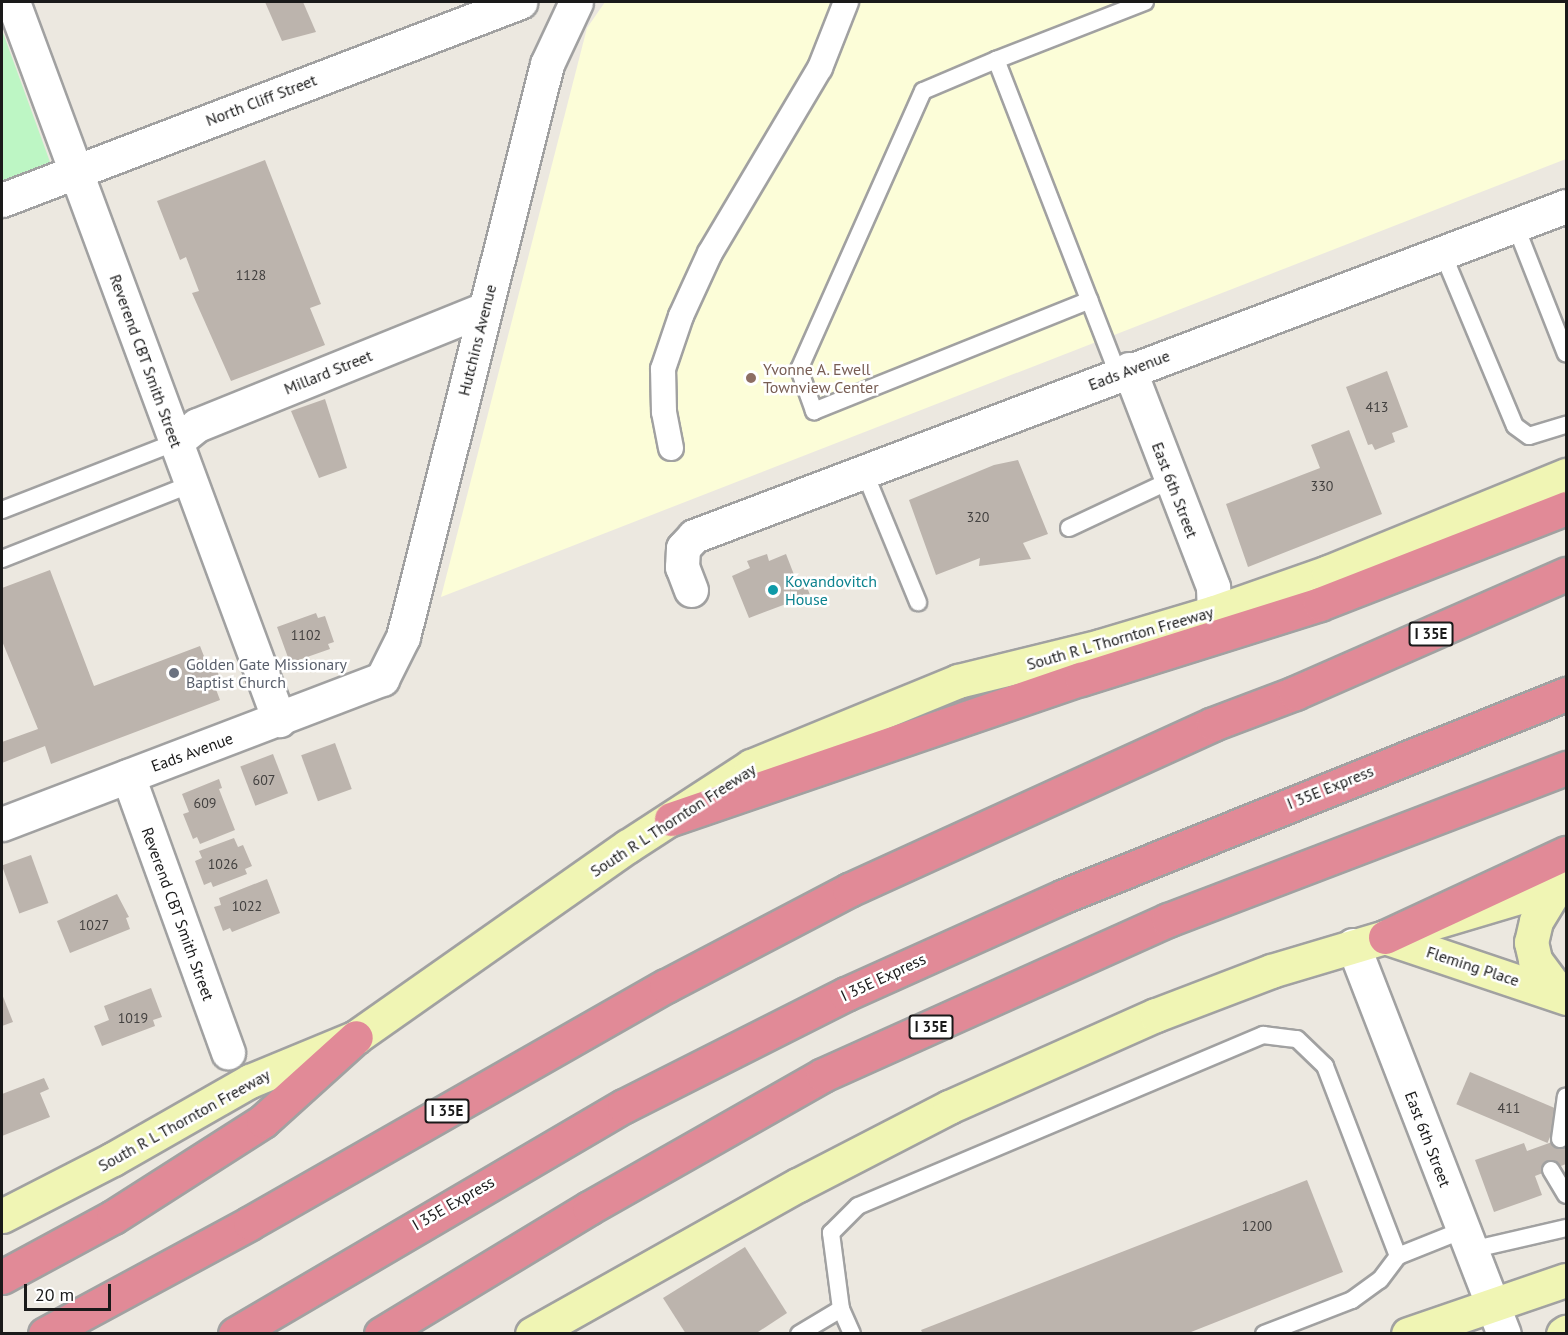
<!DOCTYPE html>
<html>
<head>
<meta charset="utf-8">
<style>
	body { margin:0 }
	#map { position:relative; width:1568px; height:1335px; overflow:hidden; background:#ece8e0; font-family:"PT Sans",sans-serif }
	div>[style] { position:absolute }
	.education>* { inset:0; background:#fcfdd8 }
	.park>* { inset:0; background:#bdf6c4 }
	.building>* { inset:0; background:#bcb4ad; transform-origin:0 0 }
	.roads { filter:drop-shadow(2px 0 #a1a1a1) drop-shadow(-2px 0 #a1a1a1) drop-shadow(0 2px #a1a1a1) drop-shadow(0 -2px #a1a1a1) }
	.service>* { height:16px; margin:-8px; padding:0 8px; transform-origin:8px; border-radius:8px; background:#fff }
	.pedestrian>* { height:24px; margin:-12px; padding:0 12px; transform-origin:12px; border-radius:12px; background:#fff }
	.minor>* { height:33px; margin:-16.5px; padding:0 16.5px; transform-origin:16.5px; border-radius:16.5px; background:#fff }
	.secondary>* { height:33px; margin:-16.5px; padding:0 16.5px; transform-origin:16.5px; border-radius:16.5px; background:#f0f5b4 }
	.motorway>* { height:33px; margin:-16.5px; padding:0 16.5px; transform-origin:16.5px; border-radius:16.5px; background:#e18a97 }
	.dots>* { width:16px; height:16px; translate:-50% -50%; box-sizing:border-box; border:3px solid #fff; border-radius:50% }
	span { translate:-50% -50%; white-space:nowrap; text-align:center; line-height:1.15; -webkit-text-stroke:5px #fff; paint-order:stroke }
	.number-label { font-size:14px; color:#42403f }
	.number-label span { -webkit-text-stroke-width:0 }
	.shield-label span { padding:2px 4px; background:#fff; border:2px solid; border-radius:4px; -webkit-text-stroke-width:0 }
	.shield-label { font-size:15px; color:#1a1a1a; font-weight:700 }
	.street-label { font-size:16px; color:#1a1a1a }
	.education-label { font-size:16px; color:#785e54 }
	.left { translate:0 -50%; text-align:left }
	.culture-label { font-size:16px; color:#0d838f }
	.worship-label { font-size:16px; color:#5b616d }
	.frame { position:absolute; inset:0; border:3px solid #1a1a1a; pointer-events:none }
	.scale { position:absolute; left:24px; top:1284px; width:87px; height:27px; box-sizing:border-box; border:3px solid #1a1a1a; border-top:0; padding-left:8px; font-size:18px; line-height:21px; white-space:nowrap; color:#1a1a1a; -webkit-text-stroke:4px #fff; paint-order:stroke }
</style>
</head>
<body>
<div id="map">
	<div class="education">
		<i style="clip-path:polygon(605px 2px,1566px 2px,1566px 159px,441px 597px,587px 28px)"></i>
	</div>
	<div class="park">
		<i style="clip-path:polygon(2px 30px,50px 162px,2px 181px)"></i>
	</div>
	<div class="building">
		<i style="clip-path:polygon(265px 2px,303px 2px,316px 32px,282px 41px)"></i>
		<i style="clip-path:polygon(265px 160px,321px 304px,310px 308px,325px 345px,231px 381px,192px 293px,199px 291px,186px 257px,180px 260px,157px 201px)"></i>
		<i style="clip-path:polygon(1387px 371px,1408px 427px,1392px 433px,1395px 442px,1375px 450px,1372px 444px,1368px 445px,1346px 387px)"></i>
		<i style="clip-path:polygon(325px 399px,347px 468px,319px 478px,291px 411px)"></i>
		<i style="clip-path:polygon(1349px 430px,1382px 514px,1248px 567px,1226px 504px,1320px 468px,1311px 445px)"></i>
		<i style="clip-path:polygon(1018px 460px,1048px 534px,1023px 543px,1031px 559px,979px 566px,980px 558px,936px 575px,909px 500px,994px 465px)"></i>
		<i style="clip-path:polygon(767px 554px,769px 561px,786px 554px,798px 585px,805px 582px,810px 595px,749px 618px,732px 576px,750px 568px,747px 561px)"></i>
		<i style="clip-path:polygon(50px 570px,94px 686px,200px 646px,207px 664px,214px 662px,221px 681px,214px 684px,220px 700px,51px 764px,45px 746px,2px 763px,2px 742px,38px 729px,2px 641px,2px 588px)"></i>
		<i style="clip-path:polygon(316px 613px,318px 618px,325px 616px,334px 642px,328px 644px,330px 649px,290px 663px,277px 627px)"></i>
		<i style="left:335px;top:743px;width:49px;height:36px;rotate:70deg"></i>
		<i style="left:273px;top:754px;width:42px;height:35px;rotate:69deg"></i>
		<i style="clip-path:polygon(219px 779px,222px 788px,219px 789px,235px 830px,200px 844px,197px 837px,193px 839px,183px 814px,189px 812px,182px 794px)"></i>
		<i style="clip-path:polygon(234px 838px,238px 847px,243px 845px,252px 866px,245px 869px,247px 874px,213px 887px,211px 882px,204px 885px,195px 861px,202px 858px,199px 851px)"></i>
		<i style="left:31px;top:855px;width:51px;height:31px;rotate:70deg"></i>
		<i style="clip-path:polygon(267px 879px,280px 913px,232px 932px,230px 928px,223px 931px,214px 907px,221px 905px,219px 898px)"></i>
		<i style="clip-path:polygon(117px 894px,129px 917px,126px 918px,130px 929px,70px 953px,57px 921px)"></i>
		<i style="clip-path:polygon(151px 988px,162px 1017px,153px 1020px,155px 1026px,102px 1046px,94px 1026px,109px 1020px,104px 1006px)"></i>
		<i style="clip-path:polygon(2px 994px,13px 1022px,2px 1026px)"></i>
		<i style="left:1470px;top:1072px;width:99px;height:35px;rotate:23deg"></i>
		<i style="clip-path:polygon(44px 1078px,49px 1089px,40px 1093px,50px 1117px,2px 1136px,2px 1094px)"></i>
		<i style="clip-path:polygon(1566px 1137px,1566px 1164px,1535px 1176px,1542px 1195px,1494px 1212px,1475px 1160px,1524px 1143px,1527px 1151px)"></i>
		<i style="clip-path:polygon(1307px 1180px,1343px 1272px,1186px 1334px,923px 1334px,921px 1330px)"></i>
		<i style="clip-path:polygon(745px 1247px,787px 1313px,755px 1334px,686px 1334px,663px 1298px)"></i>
	</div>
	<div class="roads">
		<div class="service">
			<i style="left:996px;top:60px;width:79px;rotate:157deg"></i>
			<i style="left:923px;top:91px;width:304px;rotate:114deg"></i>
			<i style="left:799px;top:369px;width:45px;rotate:70.3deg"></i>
			<i style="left:814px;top:411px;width:297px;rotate:-21.9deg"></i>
			<i style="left:1516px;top:227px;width:136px;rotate:68.5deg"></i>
			<i style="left:1443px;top:254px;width:186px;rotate:67.3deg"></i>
			<i style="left:1515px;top:426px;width:17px;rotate:36deg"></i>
			<i style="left:1529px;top:436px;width:39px;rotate:-17deg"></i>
			<i style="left:1118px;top:374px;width:337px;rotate:-111.2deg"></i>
			<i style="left:996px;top:60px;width:160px;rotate:-21.3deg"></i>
			<i style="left:864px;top:471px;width:142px;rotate:67.6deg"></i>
			<i style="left:2px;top:510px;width:187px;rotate:-21.3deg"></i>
			<i style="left:1069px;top:528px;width:113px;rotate:-25.2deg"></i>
			<i style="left:2px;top:559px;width:203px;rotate:-21.6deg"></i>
			<i style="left:1560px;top:1139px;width:43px;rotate:-82.1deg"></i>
			<i style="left:1551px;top:1170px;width:29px;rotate:59deg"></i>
			<i style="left:1471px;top:1250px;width:98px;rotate:-13deg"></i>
			<i style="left:841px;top:1309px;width:27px;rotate:66deg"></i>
			<i style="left:799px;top:1334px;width:49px;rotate:-30.8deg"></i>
			<i style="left:841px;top:1309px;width:77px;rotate:-97.5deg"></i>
			<i style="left:831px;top:1233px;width:38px;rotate:-45deg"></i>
			<i style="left:858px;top:1206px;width:440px;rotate:-22.9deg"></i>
			<i style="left:1263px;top:1035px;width:34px;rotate:7deg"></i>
			<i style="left:1297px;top:1039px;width:39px;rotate:44deg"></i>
			<i style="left:1325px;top:1066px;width:204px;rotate:69deg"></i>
			<i style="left:1398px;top:1256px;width:70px;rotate:-21.8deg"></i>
			<i style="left:1264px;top:1334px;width:94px;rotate:-21.1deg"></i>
			<i style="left:1352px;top:1300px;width:34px;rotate:-36deg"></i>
			<i style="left:1380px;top:1280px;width:30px;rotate:-53deg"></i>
		</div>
		<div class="pedestrian">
			<i style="left:671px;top:448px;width:37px;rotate:-101deg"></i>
			<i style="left:664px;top:412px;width:43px;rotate:-91.3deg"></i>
			<i style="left:663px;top:369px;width:56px;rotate:-71.2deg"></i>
			<i style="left:681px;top:316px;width:69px;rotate:-65.3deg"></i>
			<i style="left:710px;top:253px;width:215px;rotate:-59.3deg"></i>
			<i style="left:820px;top:68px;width:71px;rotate:-68.5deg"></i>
		</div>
		<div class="minor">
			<i style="left:13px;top:2px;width:766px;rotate:69.67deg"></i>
			<i style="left:2px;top:200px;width:555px;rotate:-20.92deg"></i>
			<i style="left:1129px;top:369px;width:234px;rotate:68.9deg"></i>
			<i style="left:1213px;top:587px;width:25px;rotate:88deg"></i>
			<i style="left:176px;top:442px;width:27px;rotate:-39deg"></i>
			<i style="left:197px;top:425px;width:310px;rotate:-22deg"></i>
			<i style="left:691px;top:590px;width:25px;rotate:-111deg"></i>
			<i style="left:682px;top:567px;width:19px;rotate:-87deg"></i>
			<i style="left:683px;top:548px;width:16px;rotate:-47deg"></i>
			<i style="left:694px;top:536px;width:932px;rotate:-20.73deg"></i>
			<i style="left:128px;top:776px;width:294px;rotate:70.1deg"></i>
			<i style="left:2px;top:824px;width:407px;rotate:-20.9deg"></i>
			<i style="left:382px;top:679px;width:47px;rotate:-63.4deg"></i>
			<i style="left:403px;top:637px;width:591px;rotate:-75.89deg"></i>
			<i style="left:547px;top:64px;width:68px;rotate:-64.9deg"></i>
			<i style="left:1353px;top:945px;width:417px;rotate:68.8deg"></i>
		</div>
		<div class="secondary">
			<i style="left:1558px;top:885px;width:42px;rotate:121.4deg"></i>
			<i style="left:1536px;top:921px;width:22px;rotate:103deg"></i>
			<i style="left:1531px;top:942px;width:18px;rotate:77deg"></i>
			<i style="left:1535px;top:960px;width:44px;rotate:53.4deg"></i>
			<i style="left:1385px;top:937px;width:191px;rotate:18.6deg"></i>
			<i style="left:2px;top:1216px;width:125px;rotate:-27.2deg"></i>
			<i style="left:113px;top:1159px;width:158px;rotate:-29.7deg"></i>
			<i style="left:250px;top:1081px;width:115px;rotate:-22.5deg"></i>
			<i style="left:356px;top:1037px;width:332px;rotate:-35.1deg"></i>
			<i style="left:628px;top:846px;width:147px;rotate:-33deg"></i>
			<i style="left:751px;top:766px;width:224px;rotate:-22.3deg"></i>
			<i style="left:958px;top:681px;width:146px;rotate:-13.8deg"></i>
			<i style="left:1100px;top:646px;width:119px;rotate:-16.6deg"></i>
			<i style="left:1214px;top:612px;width:121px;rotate:-19.3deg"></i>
			<i style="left:1328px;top:572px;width:257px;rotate:-22.2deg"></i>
			<i style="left:532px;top:1334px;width:305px;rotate:-29.3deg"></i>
			<i style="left:798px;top:1185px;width:170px;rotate:-27.3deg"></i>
			<i style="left:949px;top:1107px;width:227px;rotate:-24deg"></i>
			<i style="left:1156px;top:1015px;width:123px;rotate:-20.9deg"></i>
			<i style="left:1271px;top:971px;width:308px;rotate:-16.6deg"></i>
			<i style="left:1408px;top:1334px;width:167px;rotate:-18.9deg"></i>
			<i style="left:1563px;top:1334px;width:4px;rotate:-34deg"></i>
		</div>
		<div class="motorway">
			<i style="left:671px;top:819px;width:433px;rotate:-18.9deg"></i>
			<i style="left:1081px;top:679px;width:250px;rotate:-17.4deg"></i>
			<i style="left:1320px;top:604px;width:264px;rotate:-21.3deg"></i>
			<i style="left:1385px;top:937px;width:200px;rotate:-24.9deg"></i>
			<i style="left:2px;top:1277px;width:126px;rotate:-28.4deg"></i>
			<i style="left:113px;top:1217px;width:178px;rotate:-32.6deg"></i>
			<i style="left:263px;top:1121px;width:125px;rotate:-42.1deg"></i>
			<i style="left:45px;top:1334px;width:233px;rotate:-28.4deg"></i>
			<i style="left:250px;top:1223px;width:479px;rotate:-29.7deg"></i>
			<i style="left:666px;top:986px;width:207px;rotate:-27.7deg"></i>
			<i style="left:849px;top:890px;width:400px;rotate:-24.5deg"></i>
			<i style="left:1213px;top:724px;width:88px;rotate:-20.7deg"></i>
			<i style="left:1295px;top:693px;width:296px;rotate:-23.7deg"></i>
			<i style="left:235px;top:1334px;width:451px;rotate:-30.4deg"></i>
			<i style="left:624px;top:1106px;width:249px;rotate:-26.8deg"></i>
			<i style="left:846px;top:994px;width:239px;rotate:-24.2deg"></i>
			<i style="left:1064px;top:896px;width:541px;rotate:-21.92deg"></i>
			<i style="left:381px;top:1334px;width:243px;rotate:-31.2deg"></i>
			<i style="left:589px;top:1208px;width:269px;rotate:-29.6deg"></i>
			<i style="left:823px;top:1075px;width:378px;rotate:-24.2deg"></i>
			<i style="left:1168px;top:920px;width:426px;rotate:-20.9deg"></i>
		</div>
	</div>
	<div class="dots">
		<i style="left:751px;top:378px;background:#8d6e63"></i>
		<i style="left:773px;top:590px;background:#0f9aa8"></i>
		<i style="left:174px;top:673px;background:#6b7280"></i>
	</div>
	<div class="number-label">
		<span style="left:251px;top:275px">1128</span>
		<span style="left:1377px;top:407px">413</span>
		<span style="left:1322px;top:486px">330</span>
		<span style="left:978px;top:517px">320</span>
		<span style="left:306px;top:635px">1102</span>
		<span style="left:264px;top:780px">607</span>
		<span style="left:205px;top:803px">609</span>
		<span style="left:223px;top:864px">1026</span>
		<span style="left:247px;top:906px">1022</span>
		<span style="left:94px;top:925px">1027</span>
		<span style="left:133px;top:1018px">1019</span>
		<span style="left:1509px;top:1108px">411</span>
		<span style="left:1257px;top:1226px">1200</span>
	</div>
	<div class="shield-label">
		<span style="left:1431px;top:634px">I 35E</span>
		<span style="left:931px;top:1027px">I 35E</span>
		<span style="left:447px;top:1111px">I 35E</span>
	</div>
	<div class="street-label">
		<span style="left:261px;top:100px;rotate:-21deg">North Cliff Street</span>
		<span style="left:477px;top:340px;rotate:-76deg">Hutchins Avenue</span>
		<span style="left:146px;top:361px;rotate:70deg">Reverend CBT Smith Street</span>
		<span style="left:1129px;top:370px;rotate:-21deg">Eads Avenue</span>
		<span style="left:328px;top:372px;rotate:-22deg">Millard Street</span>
		<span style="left:1175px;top:490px;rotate:69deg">East 6th Street</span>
		<span style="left:1120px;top:638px;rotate:-16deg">South R L Thornton Freeway</span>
		<span style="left:192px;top:752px;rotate:-20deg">Eads Avenue</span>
		<span style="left:1330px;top:787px;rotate:-22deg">I 35E Express</span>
		<span style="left:673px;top:820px;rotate:-33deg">South R L Thornton Freeway</span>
		<span style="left:178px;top:914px;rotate:70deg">Reverend CBT Smith Street</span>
		<span style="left:1473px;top:966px;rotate:18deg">Fleming Place</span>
		<span style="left:883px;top:977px;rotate:-25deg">I 35E Express</span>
		<span style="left:184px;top:1120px;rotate:-29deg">South R L Thornton Freeway</span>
		<span style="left:1428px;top:1139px;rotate:69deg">East 6th Street</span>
		<span style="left:453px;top:1203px;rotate:-30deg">I 35E Express</span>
	</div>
	<div class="education-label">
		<span class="left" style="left:763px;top:378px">Yvonne A. Ewell<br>Townview Center</span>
	</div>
	<div class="culture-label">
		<span class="left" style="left:785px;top:590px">Kovandovitch<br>House</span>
	</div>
	<div class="worship-label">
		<span class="left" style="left:186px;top:673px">Golden Gate Missionary<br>Baptist Church</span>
	</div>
	<div class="frame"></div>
	<div class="scale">20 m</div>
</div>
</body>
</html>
